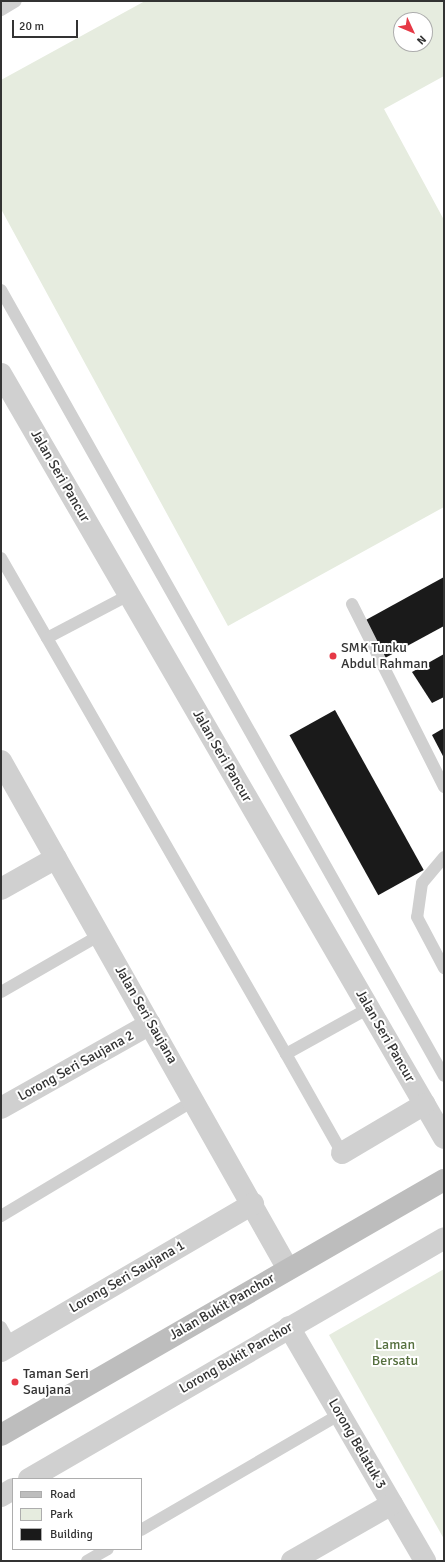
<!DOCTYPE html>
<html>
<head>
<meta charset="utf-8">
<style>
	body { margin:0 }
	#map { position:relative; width:445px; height:1562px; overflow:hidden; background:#fff; font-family:Signika,sans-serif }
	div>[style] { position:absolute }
	.green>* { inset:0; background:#e6ecdf }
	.building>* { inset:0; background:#1a1a1a; transform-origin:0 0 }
	.lane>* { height:12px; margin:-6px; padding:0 6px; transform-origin:6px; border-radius:6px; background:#d0d0d0 }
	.street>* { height:22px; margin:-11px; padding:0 11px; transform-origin:11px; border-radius:11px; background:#d0d0d0 }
	.secondary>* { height:22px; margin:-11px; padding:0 11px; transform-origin:11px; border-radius:11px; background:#bdbdbd }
	.dots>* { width:11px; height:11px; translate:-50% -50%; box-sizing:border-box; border:2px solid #fff; border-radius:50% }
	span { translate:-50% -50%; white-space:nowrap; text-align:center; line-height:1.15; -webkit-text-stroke:4px #fff; paint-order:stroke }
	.street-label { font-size:14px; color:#333 }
	.poi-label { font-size:14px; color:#333 }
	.left { translate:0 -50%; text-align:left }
	.park-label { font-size:14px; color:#56703f }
	.frame { position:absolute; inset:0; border:2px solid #333; pointer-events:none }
	.legend { position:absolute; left:12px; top:1478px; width:130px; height:72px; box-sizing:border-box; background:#fff; border:1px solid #adadad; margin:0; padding:5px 7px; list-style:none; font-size:12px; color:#333 }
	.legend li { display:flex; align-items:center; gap:8px; height:20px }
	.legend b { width:20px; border:1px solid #adadad }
	.north { position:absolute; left:393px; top:12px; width:40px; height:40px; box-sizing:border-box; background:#fff; border:1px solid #adadad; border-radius:50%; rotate:134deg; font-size:11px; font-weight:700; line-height:16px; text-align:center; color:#333 }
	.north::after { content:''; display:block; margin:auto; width:14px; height:18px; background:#e63946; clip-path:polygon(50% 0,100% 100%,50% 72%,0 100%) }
	.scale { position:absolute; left:12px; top:20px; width:66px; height:18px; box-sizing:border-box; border:2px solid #333; border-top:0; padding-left:5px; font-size:12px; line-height:14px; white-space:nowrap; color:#333; -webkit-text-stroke:3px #fff; paint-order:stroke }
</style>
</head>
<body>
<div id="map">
	<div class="green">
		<i style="clip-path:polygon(evenodd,145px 1px,444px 1px,444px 76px,384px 109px,444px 220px,444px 507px,228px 626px,1px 209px,1px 80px,145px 1px,401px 20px,425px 20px,425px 44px,401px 44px,401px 20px)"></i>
		<i style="clip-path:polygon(444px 1269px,444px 1539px,329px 1335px)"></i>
	</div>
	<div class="building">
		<i style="clip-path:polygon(444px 577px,444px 626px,385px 658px,364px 621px)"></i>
		<i style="clip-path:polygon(444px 654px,444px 697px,432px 703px,412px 672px)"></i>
		<i style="left:335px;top:710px;width:183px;height:52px;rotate:61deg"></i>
		<i style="clip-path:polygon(444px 728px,444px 758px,432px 735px)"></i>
	</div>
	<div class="lane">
		<i style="left:1px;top:10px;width:17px;rotate:-31deg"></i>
		<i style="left:1px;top:290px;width:902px;rotate:60.59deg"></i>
		<i style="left:1px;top:558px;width:572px;rotate:60.12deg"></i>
		<i style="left:352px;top:604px;width:205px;rotate:63.3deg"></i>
		<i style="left:47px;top:638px;width:93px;rotate:-27.7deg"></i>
		<i style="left:444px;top:857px;width:34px;rotate:130deg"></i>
		<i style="left:422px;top:883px;width:34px;rotate:98deg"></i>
		<i style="left:417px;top:917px;width:58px;rotate:62.1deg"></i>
		<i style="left:1px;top:992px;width:114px;rotate:-29.9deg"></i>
		<i style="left:342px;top:1153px;width:114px;rotate:-119.5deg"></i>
		<i style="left:286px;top:1054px;width:95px;rotate:-29deg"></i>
		<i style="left:1px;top:1216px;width:226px;rotate:-30.9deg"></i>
		<i style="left:1px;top:1327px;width:21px;rotate:61deg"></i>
		<i style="left:141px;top:1530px;width:230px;rotate:-30.2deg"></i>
		<i style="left:87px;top:1561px;width:24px;rotate:-30deg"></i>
	</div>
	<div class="street">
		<i style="left:1px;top:374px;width:883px;rotate:59.89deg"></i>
		<i style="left:1px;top:761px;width:583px;rotate:60.54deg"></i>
		<i style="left:1px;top:889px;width:63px;rotate:-29.4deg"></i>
		<i style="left:1px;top:1108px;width:171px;rotate:-29.4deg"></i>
		<i style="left:342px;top:1153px;width:96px;rotate:-30.6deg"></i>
		<i style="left:289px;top:1327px;width:271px;rotate:59.8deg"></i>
		<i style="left:1px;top:1351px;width:292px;rotate:-30.3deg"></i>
		<i style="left:29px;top:1479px;width:480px;rotate:-30.1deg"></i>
		<i style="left:1px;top:1496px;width:14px;rotate:-30deg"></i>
		<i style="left:292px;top:1561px;width:115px;rotate:-29.7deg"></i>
	</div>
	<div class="secondary">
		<i style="left:1px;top:1435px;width:511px;rotate:-29.93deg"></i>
	</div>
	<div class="dots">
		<i style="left:333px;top:656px;background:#e63946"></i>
		<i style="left:15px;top:1382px;background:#e63946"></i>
	</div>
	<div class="street-label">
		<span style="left:60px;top:476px;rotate:60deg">Jalan Seri Pancur</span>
		<span style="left:222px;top:756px;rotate:60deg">Jalan Seri Pancur</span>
		<span style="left:146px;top:1015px;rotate:60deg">Jalan Seri Saujana</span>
		<span style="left:385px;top:1036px;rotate:60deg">Jalan Seri Pancur</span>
		<span style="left:76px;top:1066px;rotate:-29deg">Lorong Seri Saujana 2</span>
		<span style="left:127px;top:1277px;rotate:-30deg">Lorong Seri Saujana 1</span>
		<span style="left:222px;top:1307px;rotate:-30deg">Jalan Bukit Panchor</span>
		<span style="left:236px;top:1358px;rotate:-30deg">Lorong Bukit Panchor</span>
		<span style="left:357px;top:1444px;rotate:60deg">Lorong Belatuk 3</span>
	</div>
	<div class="poi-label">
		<span class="left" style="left:341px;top:656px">SMK Tunku<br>Abdul Rahman</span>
		<span class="left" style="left:23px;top:1382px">Taman Seri<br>Saujana</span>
	</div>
	<div class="park-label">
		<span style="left:395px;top:1353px">Laman<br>Bersatu</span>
	</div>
	<div class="frame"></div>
	<ul class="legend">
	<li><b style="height:5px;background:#bdbdbd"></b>Road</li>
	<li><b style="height:11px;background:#e6ecdf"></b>Park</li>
	<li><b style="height:11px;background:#1a1a1a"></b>Building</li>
	</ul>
	<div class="north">N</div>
	<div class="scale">20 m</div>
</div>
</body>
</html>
